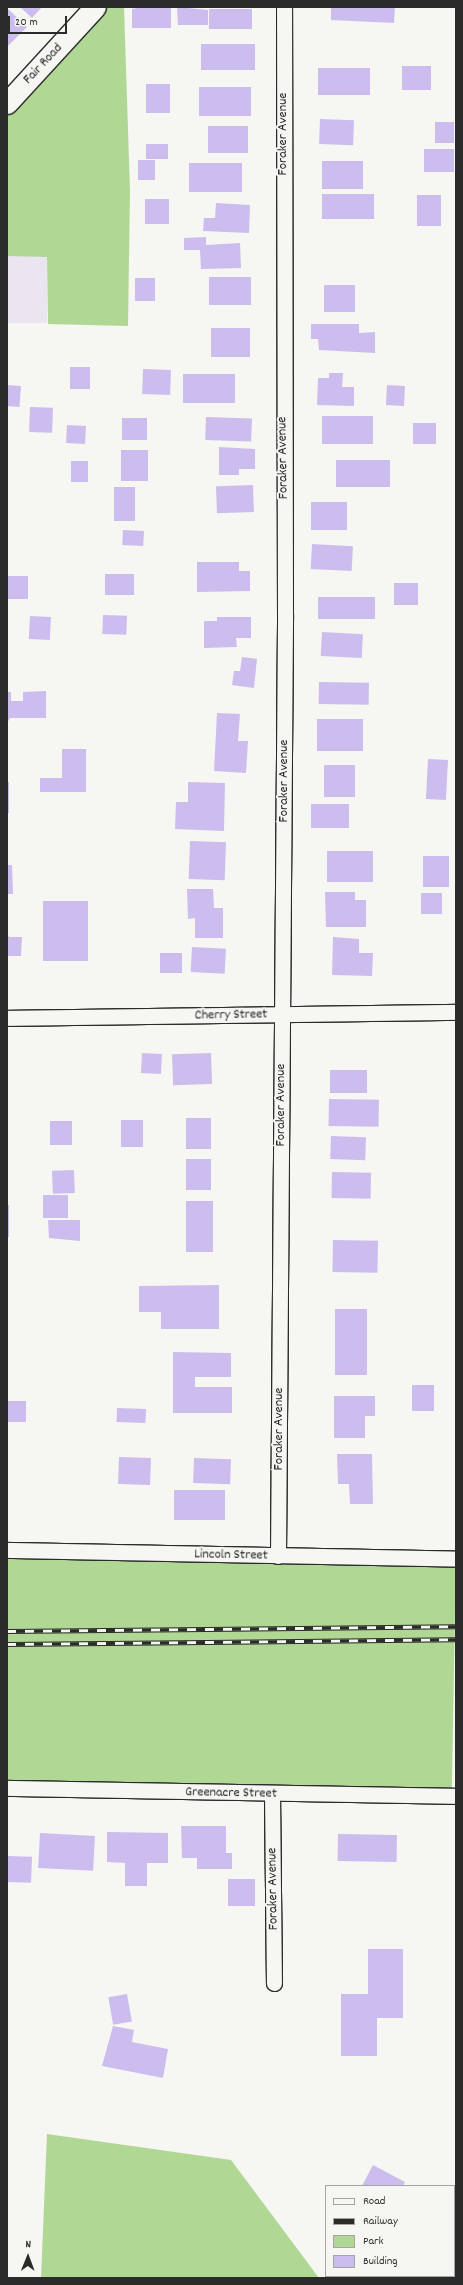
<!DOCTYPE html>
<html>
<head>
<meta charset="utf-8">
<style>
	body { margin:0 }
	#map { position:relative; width:463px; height:2285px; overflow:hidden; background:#f6f6f2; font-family:Dekko,sans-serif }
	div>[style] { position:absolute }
	.built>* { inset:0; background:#eae5f1; transform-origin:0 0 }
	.green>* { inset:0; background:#b0d894; transform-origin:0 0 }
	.building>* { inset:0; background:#cdbdef; transform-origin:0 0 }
	.roads { filter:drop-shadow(1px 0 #2b2b2b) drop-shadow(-1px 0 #2b2b2b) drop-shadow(0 1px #2b2b2b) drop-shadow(0 -1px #2b2b2b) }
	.minor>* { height:15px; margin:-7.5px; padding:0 7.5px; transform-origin:7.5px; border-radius:7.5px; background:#f6f6f2 }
	.secondary>* { height:21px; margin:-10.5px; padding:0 10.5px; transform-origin:10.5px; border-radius:10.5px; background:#f6f6f2 }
	.rail>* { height:4.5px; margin-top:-2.25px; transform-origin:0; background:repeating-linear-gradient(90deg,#f6f6f2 0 9px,#2b2b2b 0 18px); box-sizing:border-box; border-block:1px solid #2b2b2b }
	span { translate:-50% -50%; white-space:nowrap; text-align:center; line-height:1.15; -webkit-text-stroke:4px #f6f6f2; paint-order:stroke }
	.street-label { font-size:14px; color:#2b2b2b }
	.frame { position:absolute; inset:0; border:8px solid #2b2b2b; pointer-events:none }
	.legend { position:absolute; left:325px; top:2185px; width:130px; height:92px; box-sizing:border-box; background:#f6f6f2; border:1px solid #a5a5a2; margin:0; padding:5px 7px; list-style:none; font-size:12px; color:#2b2b2b }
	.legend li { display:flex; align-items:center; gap:8px; height:20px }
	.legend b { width:20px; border:1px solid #a5a5a2 }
	.north { position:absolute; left:8px; top:2237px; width:40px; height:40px; -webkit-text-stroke:3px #f6f6f2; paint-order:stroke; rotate:1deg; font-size:11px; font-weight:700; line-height:16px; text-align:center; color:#2b2b2b }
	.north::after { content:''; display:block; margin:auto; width:14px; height:18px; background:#2b2b2b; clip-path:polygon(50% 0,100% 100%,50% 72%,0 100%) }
	.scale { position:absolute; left:8px; top:16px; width:59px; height:18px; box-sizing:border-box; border:2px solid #2b2b2b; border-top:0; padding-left:5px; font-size:12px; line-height:14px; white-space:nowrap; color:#2b2b2b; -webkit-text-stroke:3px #f6f6f2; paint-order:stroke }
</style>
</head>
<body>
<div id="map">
	<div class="built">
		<i style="left:7px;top:256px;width:40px;height:67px"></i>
	</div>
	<div class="green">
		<i style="clip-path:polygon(95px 7px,124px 7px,130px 191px,128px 326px,48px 324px,47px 257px,7px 256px,7px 103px)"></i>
		<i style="left:7px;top:1550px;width:449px;height:238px;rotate:1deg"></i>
		<i style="clip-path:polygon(47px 2134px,231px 2160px,319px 2278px,41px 2278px)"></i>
	</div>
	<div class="building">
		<i style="clip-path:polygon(20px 7px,42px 7px,32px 18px)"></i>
		<i style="clip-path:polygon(142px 7px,171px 7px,171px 28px,132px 28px,132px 9px)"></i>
		<i style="clip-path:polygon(177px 7px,208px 10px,208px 25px,178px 25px)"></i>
		<i style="clip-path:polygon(331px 7px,395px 7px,394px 23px,331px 20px)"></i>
		<i style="clip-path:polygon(7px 8px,27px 27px,8px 46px,7px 45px)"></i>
		<i style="left:209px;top:9px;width:43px;height:20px"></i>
		<i style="left:255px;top:44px;width:26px;height:54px;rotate:90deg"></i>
		<i style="left:402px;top:66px;width:29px;height:24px"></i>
		<i style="left:370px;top:68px;width:27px;height:52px;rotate:90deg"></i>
		<i style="left:146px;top:84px;width:24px;height:29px"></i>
		<i style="left:251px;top:87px;width:29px;height:52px;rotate:90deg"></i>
		<i style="left:320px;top:119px;width:34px;height:25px;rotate:2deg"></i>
		<i style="left:435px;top:122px;width:19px;height:21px"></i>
		<i style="left:208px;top:126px;width:40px;height:27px"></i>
		<i style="left:146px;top:144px;width:22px;height:15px"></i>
		<i style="left:424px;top:149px;width:30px;height:23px"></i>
		<i style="left:138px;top:160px;width:17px;height:20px"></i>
		<i style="left:322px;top:161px;width:41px;height:28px"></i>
		<i style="left:189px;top:163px;width:53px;height:29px"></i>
		<i style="left:322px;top:194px;width:52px;height:25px"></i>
		<i style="left:417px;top:195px;width:24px;height:31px"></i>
		<i style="left:169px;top:199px;width:25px;height:24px;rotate:90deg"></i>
		<i style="clip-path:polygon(216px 203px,250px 205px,249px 233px,203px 231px,204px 218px,215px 218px)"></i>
		<i style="clip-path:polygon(206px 237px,206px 245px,240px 243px,241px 268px,201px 269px,200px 250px,184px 250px,184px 238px)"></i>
		<i style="left:209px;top:277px;width:42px;height:28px"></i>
		<i style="left:135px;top:278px;width:20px;height:23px"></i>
		<i style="left:324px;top:285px;width:31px;height:27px"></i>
		<i style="clip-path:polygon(311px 324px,359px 324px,359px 333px,375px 332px,375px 353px,319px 350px,318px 339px,311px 339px)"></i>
		<i style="left:211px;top:328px;width:39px;height:29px"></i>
		<i style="left:70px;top:367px;width:20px;height:22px"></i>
		<i style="left:143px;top:369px;width:28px;height:25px;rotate:2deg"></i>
		<i style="clip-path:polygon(329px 373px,343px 373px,342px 387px,354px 387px,354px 406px,317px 405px,318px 378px,329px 378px)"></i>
		<i style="left:183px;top:374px;width:52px;height:29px"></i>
		<i style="left:7px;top:385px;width:14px;height:21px;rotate:4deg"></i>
		<i style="left:387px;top:385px;width:18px;height:20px;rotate:3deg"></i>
		<i style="left:30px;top:407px;width:23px;height:25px;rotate:2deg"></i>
		<i style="left:322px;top:416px;width:51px;height:28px"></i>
		<i style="left:206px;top:417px;width:46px;height:23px;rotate:2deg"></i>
		<i style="left:122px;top:418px;width:25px;height:22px"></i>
		<i style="left:413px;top:423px;width:23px;height:21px"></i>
		<i style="left:67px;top:425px;width:19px;height:18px;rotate:3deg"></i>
		<i style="clip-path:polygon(219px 447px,255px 449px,255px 469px,239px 469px,239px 475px,219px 475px)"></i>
		<i style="left:121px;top:450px;width:27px;height:31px"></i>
		<i style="left:336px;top:460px;width:54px;height:27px"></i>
		<i style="left:71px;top:461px;width:17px;height:21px"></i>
		<i style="left:253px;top:485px;width:27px;height:37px;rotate:88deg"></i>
		<i style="left:114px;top:487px;width:21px;height:34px"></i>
		<i style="left:311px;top:502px;width:36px;height:28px"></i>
		<i style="left:123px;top:530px;width:21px;height:15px;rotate:3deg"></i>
		<i style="left:312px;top:544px;width:41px;height:25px;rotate:3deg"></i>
		<i style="clip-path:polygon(197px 562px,239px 562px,239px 571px,250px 571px,250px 591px,197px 592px)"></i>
		<i style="left:105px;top:574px;width:29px;height:21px"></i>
		<i style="left:7px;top:576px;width:21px;height:23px"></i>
		<i style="left:394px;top:583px;width:24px;height:22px"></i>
		<i style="left:318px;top:597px;width:57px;height:22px"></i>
		<i style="left:103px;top:615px;width:24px;height:19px;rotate:2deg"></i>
		<i style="left:30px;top:616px;width:21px;height:23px;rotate:3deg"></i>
		<i style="clip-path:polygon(217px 617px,251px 617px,251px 638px,236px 638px,237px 647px,204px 648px,204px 621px,217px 621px)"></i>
		<i style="left:322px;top:632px;width:41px;height:24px;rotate:3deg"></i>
		<i style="clip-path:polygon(242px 657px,257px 659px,254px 688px,232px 685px,234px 671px,240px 671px)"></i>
		<i style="left:319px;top:682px;width:50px;height:22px;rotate:1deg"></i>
		<i style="clip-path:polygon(46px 691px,46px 718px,10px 718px,7px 723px,7px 692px,11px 692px,11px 701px,23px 701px,23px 692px)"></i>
		<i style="clip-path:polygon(217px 713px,240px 714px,238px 741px,248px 741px,246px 773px,214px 771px)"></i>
		<i style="left:317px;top:719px;width:46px;height:32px"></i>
		<i style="clip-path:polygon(62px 749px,86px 749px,86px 792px,40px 792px,40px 778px,62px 778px)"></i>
		<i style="left:428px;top:759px;width:20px;height:40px;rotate:3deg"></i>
		<i style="left:355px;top:765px;width:32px;height:31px;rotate:90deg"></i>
		<i style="left:7px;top:782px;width:2px;height:31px"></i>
		<i style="clip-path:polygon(188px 782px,225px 783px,224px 831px,175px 829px,176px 802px,188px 802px)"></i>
		<i style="left:311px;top:804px;width:38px;height:24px"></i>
		<i style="left:190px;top:841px;width:36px;height:38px;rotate:2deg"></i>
		<i style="left:327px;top:851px;width:46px;height:31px"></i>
		<i style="left:423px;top:856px;width:26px;height:31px"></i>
		<i style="clip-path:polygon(7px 865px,12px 865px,13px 894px,7px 894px)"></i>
		<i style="clip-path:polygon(187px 889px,213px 889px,214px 908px,223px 908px,223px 938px,195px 938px,195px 918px,188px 919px)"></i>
		<i style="clip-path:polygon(325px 892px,355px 892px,355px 900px,366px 900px,366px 927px,326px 927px)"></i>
		<i style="left:421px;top:893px;width:21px;height:21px"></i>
		<i style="left:43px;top:901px;width:45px;height:60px"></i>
		<i style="clip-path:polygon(7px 933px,9px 937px,22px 937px,21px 956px,7px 956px)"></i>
		<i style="clip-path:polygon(333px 937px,359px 939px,359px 953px,373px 953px,372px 976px,332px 975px)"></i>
		<i style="left:192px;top:947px;width:34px;height:25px;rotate:3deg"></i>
		<i style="left:160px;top:953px;width:22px;height:20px"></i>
		<i style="left:142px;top:1053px;width:20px;height:20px;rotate:3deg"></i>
		<i style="left:211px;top:1053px;width:31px;height:39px;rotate:88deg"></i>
		<i style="left:330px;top:1070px;width:37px;height:23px"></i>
		<i style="left:329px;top:1099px;width:50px;height:27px;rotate:1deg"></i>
		<i style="left:186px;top:1118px;width:25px;height:31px"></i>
		<i style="left:121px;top:1120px;width:22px;height:27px"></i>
		<i style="left:50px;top:1121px;width:22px;height:24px"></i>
		<i style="left:331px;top:1136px;width:35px;height:23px;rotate:2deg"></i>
		<i style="left:186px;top:1159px;width:25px;height:31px"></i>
		<i style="left:74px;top:1170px;width:23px;height:22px;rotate:88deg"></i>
		<i style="left:332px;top:1172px;width:39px;height:26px;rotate:1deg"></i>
		<i style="left:43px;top:1195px;width:25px;height:23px"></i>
		<i style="left:186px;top:1201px;width:27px;height:51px"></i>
		<i style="left:7px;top:1205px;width:2px;height:32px"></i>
		<i style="clip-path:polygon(48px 1220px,80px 1220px,80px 1241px,49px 1238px)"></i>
		<i style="left:333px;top:1240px;width:45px;height:32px;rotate:1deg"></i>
		<i style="clip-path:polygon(219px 1285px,219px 1329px,161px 1329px,161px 1312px,139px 1312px,139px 1286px)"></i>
		<i style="left:335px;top:1309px;width:32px;height:66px"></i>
		<i style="clip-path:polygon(173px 1352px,231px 1353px,231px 1377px,195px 1377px,195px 1387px,232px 1387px,232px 1413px,173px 1413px)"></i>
		<i style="left:412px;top:1385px;width:22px;height:26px"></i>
		<i style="clip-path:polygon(334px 1396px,375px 1396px,375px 1416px,365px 1416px,365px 1438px,334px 1438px)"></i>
		<i style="left:7px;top:1401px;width:19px;height:21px"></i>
		<i style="left:117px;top:1408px;width:29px;height:14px;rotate:2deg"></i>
		<i style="clip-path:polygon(337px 1454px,372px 1454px,373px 1504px,350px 1504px,349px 1484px,338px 1484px)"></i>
		<i style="left:119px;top:1457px;width:32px;height:27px;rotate:2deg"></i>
		<i style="left:194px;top:1458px;width:37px;height:25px;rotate:2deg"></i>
		<i style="left:174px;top:1490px;width:51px;height:30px"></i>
		<i style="clip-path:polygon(181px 1826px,226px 1826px,226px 1853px,232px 1853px,232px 1869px,197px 1869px,197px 1858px,182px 1858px)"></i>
		<i style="clip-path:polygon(107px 1832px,168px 1833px,168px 1863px,147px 1863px,147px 1886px,125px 1886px,125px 1863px,107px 1862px)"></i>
		<i style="left:40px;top:1833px;width:55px;height:35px;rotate:3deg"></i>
		<i style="left:338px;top:1834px;width:59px;height:27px;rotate:1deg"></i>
		<i style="left:8px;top:1856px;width:24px;height:26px;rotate:2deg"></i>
		<i style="left:228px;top:1879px;width:27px;height:27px"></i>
		<i style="clip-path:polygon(368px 1949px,403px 1949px,403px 2018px,377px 2018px,377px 2056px,341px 2056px,341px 1994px,368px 1994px)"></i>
		<i style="left:127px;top:1994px;width:28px;height:19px;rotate:80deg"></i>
		<i style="clip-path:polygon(113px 2026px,134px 2030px,132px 2042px,168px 2049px,163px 2078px,102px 2066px)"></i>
		<i style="clip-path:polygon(373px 2165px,405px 2182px,403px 2186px,362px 2186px)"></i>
	</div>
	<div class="roads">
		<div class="minor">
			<i style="left:7px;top:1018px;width:449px;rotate:-0.8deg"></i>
			<i style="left:7px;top:1550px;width:449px;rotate:1.1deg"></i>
			<i style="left:278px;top:1556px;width:942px;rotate:-89.57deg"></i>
			<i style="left:285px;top:614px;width:607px;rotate:-90.09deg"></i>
			<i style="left:7px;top:1788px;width:449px;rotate:1deg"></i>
			<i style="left:272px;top:1794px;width:189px;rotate:89.4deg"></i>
		</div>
		<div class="secondary">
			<i style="left:7px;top:103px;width:130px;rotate:-47.5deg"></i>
		</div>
	</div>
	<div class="rail">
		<i style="left:7px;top:1631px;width:449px;rotate:-0.6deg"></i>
		<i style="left:7px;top:1644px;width:449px;rotate:-0.6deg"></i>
	</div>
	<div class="street-label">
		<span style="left:43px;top:64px;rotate:-47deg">Fair Road</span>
		<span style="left:283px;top:134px;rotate:-90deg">Foraker Avenue</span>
		<span style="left:283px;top:458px;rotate:-91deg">Foraker Avenue</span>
		<span style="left:284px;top:781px;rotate:-90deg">Foraker Avenue</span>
		<span style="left:231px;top:1015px;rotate:-1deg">Cherry Street</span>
		<span style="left:281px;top:1105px;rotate:-90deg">Foraker Avenue</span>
		<span style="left:279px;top:1429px;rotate:-90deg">Foraker Avenue</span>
		<span style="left:231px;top:1555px;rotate:1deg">Lincoln Street</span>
		<span style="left:231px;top:1793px;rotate:1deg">Greenacre Street</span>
		<span style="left:273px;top:1889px;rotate:-91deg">Foraker Avenue</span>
	</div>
	<div class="frame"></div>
	<ul class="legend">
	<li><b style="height:5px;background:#f6f6f2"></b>Road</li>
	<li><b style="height:5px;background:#2b2b2b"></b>Railway</li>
	<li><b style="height:11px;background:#b0d894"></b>Park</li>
	<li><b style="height:11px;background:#cdbdef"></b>Building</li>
	</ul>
	<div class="north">N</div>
	<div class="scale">20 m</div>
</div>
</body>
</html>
